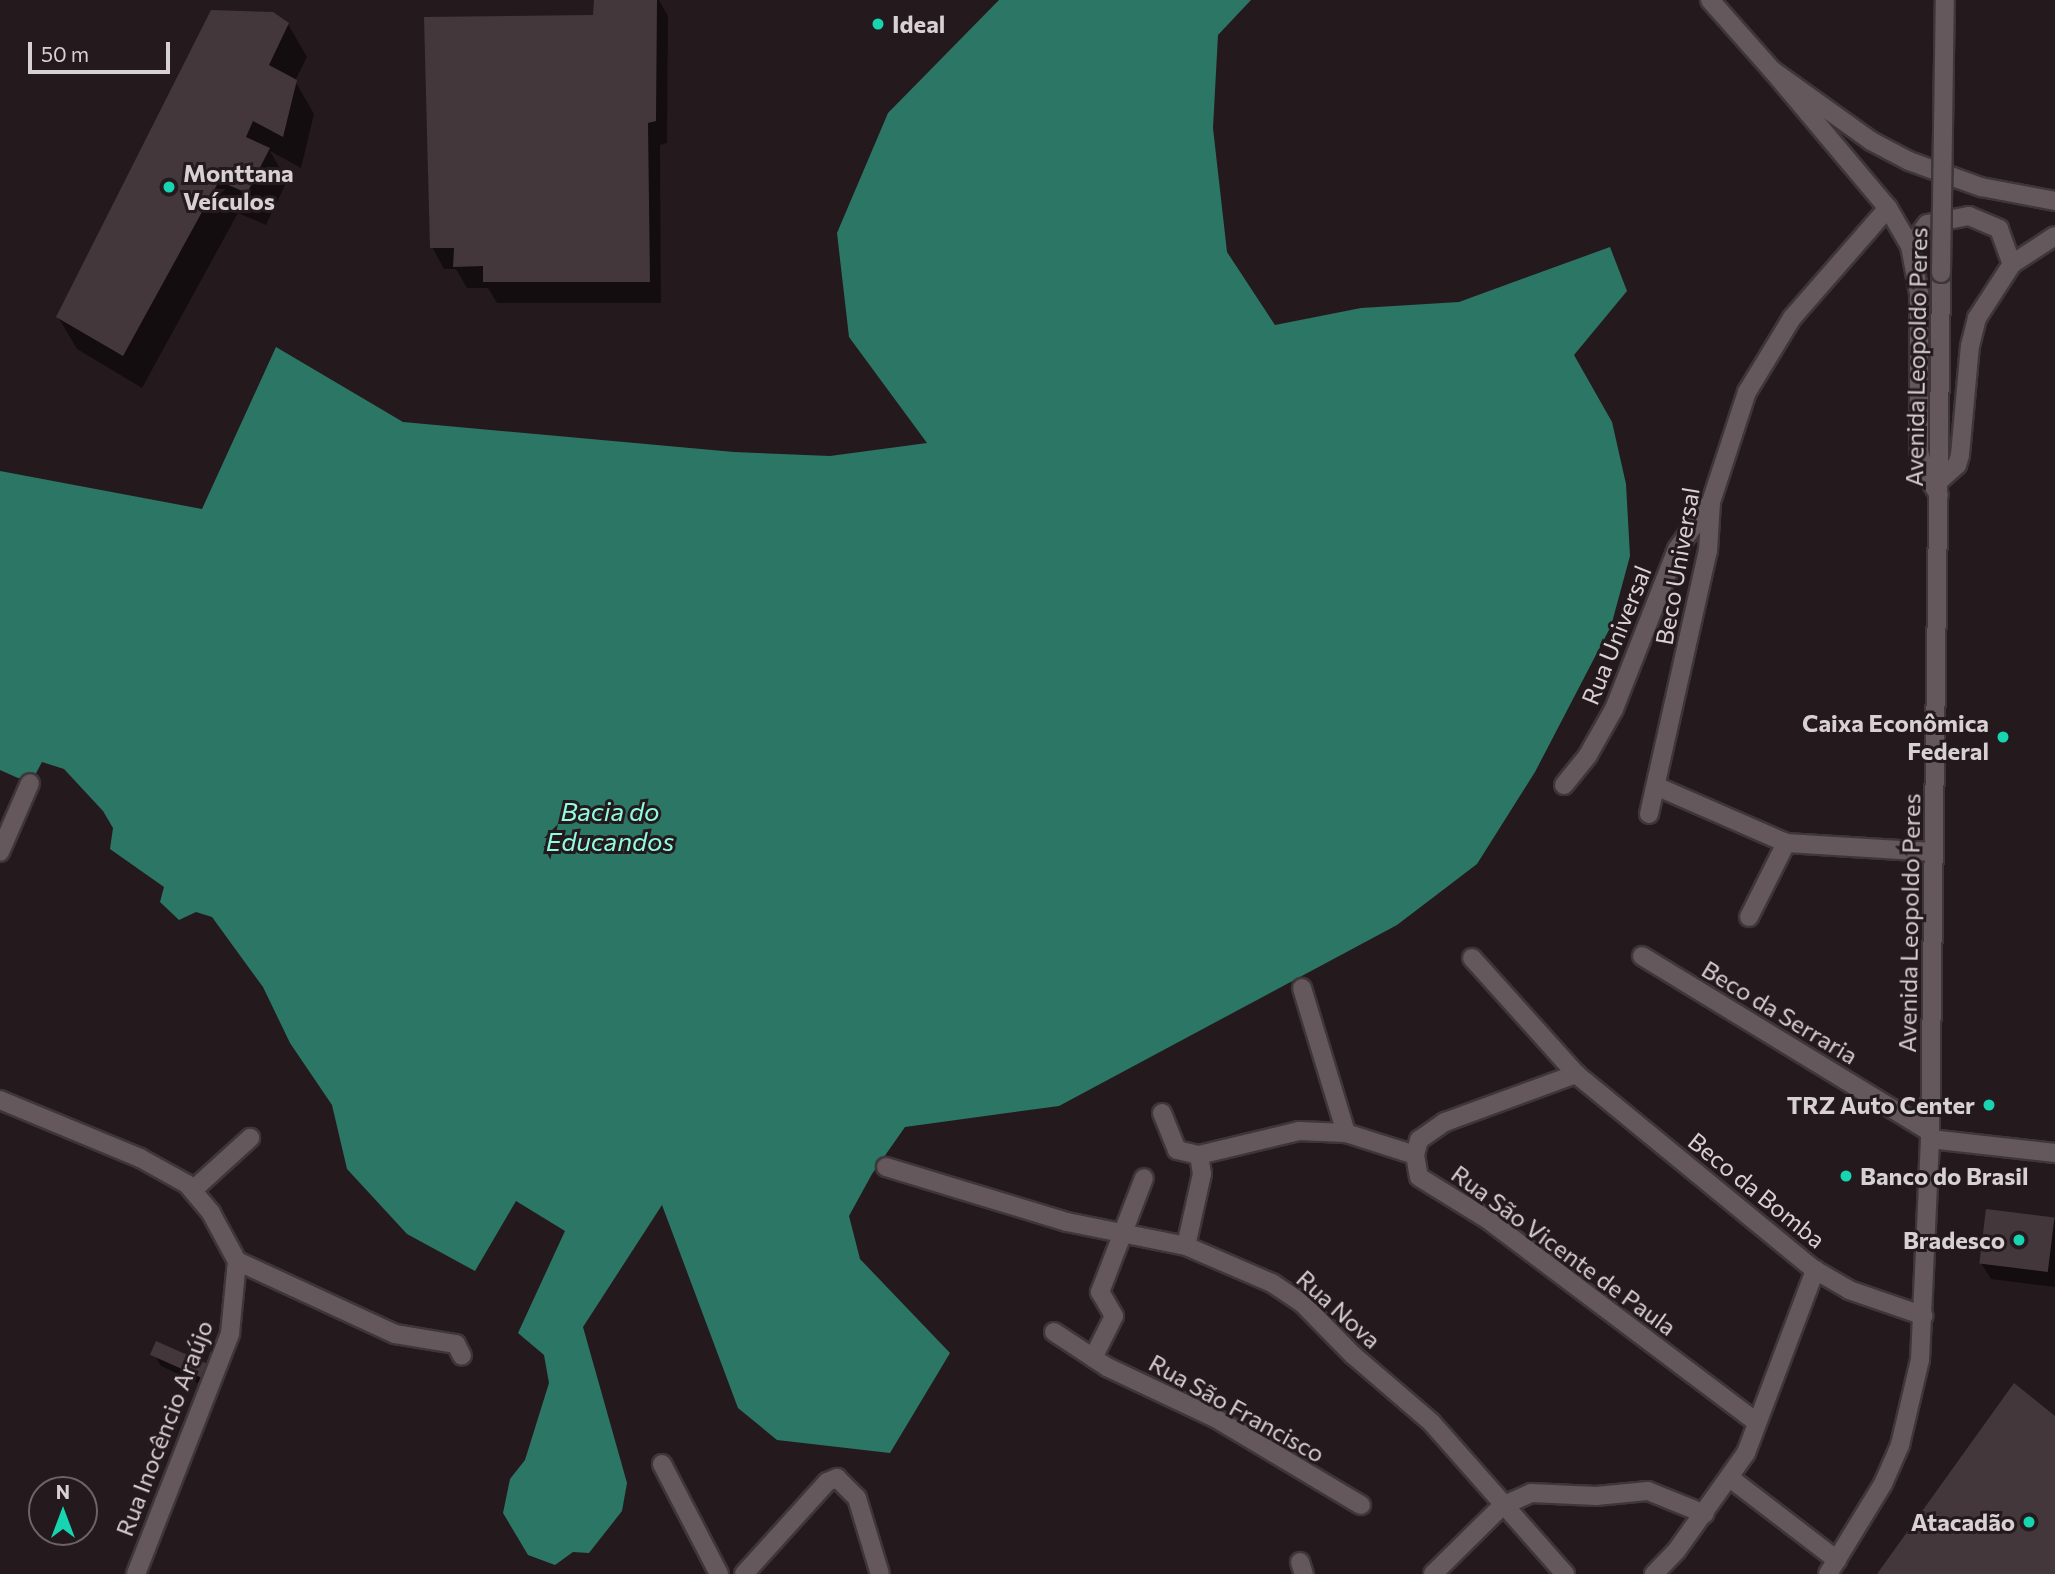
<!DOCTYPE html>
<html>
<head>
<meta charset="utf-8">
<style>
	body { margin:0 }
	#map { position:relative; width:2055px; height:1574px; overflow:hidden; background:#241a1d; font-family:Commissioner,sans-serif }
	div>[style] { position:absolute }
	.water>* { inset:0; background:#2c7665 }
	.shadow>* { inset:0; background:#0007 }
	.building>* { inset:0; background:#43373b; transform-origin:0 0 }
	.roads { filter:drop-shadow(2px 0 #3e3639) drop-shadow(-2px 0 #3e3639) drop-shadow(0 2px #3e3639) drop-shadow(0 -2px #3e3639) }
	.minor>* { height:18px; margin:-9px; padding:0 9px; transform-origin:9px; border-radius:9px; background:#64585c }
	.bridges { filter:drop-shadow(2px 0 #3e3639) drop-shadow(-2px 0 #3e3639) drop-shadow(0 2px #3e3639) drop-shadow(0 -2px #3e3639) }
	.minor-bridge>* { height:18px; margin:-9px; padding:0 9px; transform-origin:9px; border-radius:9px; background:#64585c }
	.dots>* { width:19px; height:19px; translate:-50% -50%; box-sizing:border-box; border:4px solid #241a1d; border-radius:50% }
	span { translate:-50% -50%; white-space:nowrap; text-align:center; line-height:1.15; -webkit-text-stroke:6px #241a1d; paint-order:stroke }
	.poi-label { font-size:24px; color:#d8d1d3; font-weight:700 }
	.left { translate:0 -50%; text-align:left }
	.right { translate:-100% -50%; text-align:right }
	.street-label { font-size:24px; color:#d8d1d3 }
	.water-label { font-size:26px; color:#8ffbdf; font-style:italic }
	.north { position:absolute; left:28px; top:1476px; width:70px; height:70px; box-sizing:border-box; background:#241a1d; border:2px solid #6c6366; border-radius:50%; rotate:0deg; font-size:19px; font-weight:700; line-height:28px; text-align:center; color:#d8d1d3 }
	.north::after { content:''; display:block; margin:auto; width:24px; height:32px; background:#18d5b2; clip-path:polygon(50% 0,100% 100%,50% 72%,0 100%) }
	.scale { position:absolute; left:28px; top:42px; width:142px; height:32px; box-sizing:border-box; border:4px solid #d8d1d3; border-top:0; padding-left:9px; font-size:21px; line-height:24px; white-space:nowrap; color:#d8d1d3; -webkit-text-stroke:5px #241a1d; paint-order:stroke }
</style>
</head>
<body>
<div id="map">
	<div class="water">
		<i style="clip-path:polygon(999px 0,1251px 0,1218px 35px,1213px 128px,1227px 252px,1275px 325px,1361px 308px,1459px 302px,1610px 247px,1627px 291px,1574px 355px,1612px 422px,1626px 484px,1630px 556px,1611px 626px,1535px 772px,1477px 864px,1397px 925px,1059px 1106px,905px 1127px,872px 1174px,849px 1216px,860px 1259px,950px 1353px,890px 1453px,777px 1440px,738px 1408px,662px 1205px,583px 1327px,627px 1483px,622px 1511px,589px 1553px,573px 1552px,555px 1565px,528px 1555px,503px 1513px,510px 1479px,525px 1460px,549px 1383px,544px 1355px,518px 1333px,565px 1231px,516px 1201px,475px 1271px,407px 1234px,347px 1169px,332px 1105px,290px 1043px,263px 987px,212px 917px,196px 912px,179px 920px,160px 902px,164px 887px,110px 849px,113px 828px,103px 811px,64px 769px,42px 762px,34px 777px,18px 778px,0 770px,0 471px,202px 509px,276px 347px,403px 422px,734px 452px,830px 456px,927px 443px,849px 337px,837px 233px,888px 113px)"></i>
	</div>
	<div class="shadow">
		<i style="clip-path:polygon(596px 0,659px 0,668px 16px,667px 143px,660px 145px,661px 303px,497px 303px,488px 288px,467px 288px,456px 269px,444px 269px,432px 247px,595px 17px)"></i>
		<i style="clip-path:polygon(288px 24px,307px 57px,295px 81px,314px 114px,301px 168px,270px 151px,287px 181px,266px 225px,238px 213px,142px 388px,77px 349px,58px 317px)"></i>
		<i style="clip-path:polygon(2055px 1219px,2055px 1287px,1991px 1279px,1981px 1263px)"></i>
		<i style="clip-path:polygon(155px 1356px,214px 1368px,215px 1391px,161px 1366px)"></i>
	</div>
	<div class="building">
		<i style="clip-path:polygon(594px 0,657px 0,656px 121px,648px 123px,650px 282px,483px 282px,483px 266px,453px 267px,454px 248px,430px 248px,424px 17px,593px 15px)"></i>
		<i style="clip-path:polygon(211px 10px,273px 12px,289px 23px,269px 65px,297px 80px,283px 137px,253px 121px,246px 137px,270px 148px,247px 193px,219px 181px,123px 356px,56px 317px)"></i>
		<i style="left:1986px;top:1209px;width:69px;height:55px;rotate:7deg"></i>
		<i style="left:156px;top:1341px;width:64px;height:15px;rotate:24deg"></i>
		<i style="clip-path:polygon(2014px 1383px,2055px 1416px,2055px 1574px,1877px 1574px)"></i>
	</div>
	<div class="roads">
		<div class="minor">
			<i style="left:1710px;top:0;width:94px;rotate:48.5deg"></i>
			<i style="left:1772px;top:70px;width:122px;rotate:35.6deg"></i>
			<i style="left:1871px;top:141px;width:43px;rotate:27.8deg"></i>
			<i style="left:1909px;top:161px;width:77px;rotate:19.9deg"></i>
			<i style="left:1981px;top:187px;width:75px;rotate:10.7deg"></i>
			<i style="left:1772px;top:70px;width:180px;rotate:50deg"></i>
			<i style="left:1888px;top:208px;width:44px;rotate:59.9deg"></i>
			<i style="left:1910px;top:246px;width:48px;rotate:79.2deg"></i>
			<i style="left:1919px;top:293px;width:158px;rotate:90deg"></i>
			<i style="left:1919px;top:451px;width:21px;rotate:76deg"></i>
			<i style="left:1924px;top:471px;width:28px;rotate:58deg"></i>
			<i style="left:1910px;top:246px;width:28px;rotate:-52deg"></i>
			<i style="left:1927px;top:224px;width:43px;rotate:-10.8deg"></i>
			<i style="left:1969px;top:216px;width:33px;rotate:23deg"></i>
			<i style="left:1999px;top:229px;width:37px;rotate:70deg"></i>
			<i style="left:1939px;top:481px;width:24px;rotate:-42deg"></i>
			<i style="left:1957px;top:465px;width:10px;rotate:-73deg"></i>
			<i style="left:1960px;top:455px;width:109px;rotate:-84.8deg"></i>
			<i style="left:1970px;top:346px;width:29px;rotate:-76deg"></i>
			<i style="left:1977px;top:318px;width:64px;rotate:-57.1deg"></i>
			<i style="left:2012px;top:264px;width:51px;rotate:-33.1deg"></i>
			<i style="left:1564px;top:785px;width:38px;rotate:-51deg"></i>
			<i style="left:1588px;top:755px;width:53px;rotate:-60.5deg"></i>
			<i style="left:1614px;top:709px;width:172px;rotate:-68.5deg"></i>
			<i style="left:1677px;top:549px;width:58px;rotate:-54.1deg"></i>
			<i style="left:1658px;top:787px;width:140px;rotate:23.6deg"></i>
			<i style="left:1786px;top:843px;width:147px;rotate:3.5deg"></i>
			<i style="left:1649px;top:814px;width:270px;rotate:-77.4deg"></i>
			<i style="left:1708px;top:551px;width:49px;rotate:-86.5deg"></i>
			<i style="left:1711px;top:502px;width:116px;rotate:-71.9deg"></i>
			<i style="left:1747px;top:392px;width:87px;rotate:-58.7deg"></i>
			<i style="left:1792px;top:318px;width:146px;rotate:-48.9deg"></i>
			<i style="left:0;top:852px;width:75px;rotate:-66.5deg"></i>
			<i style="left:1749px;top:917px;width:83px;rotate:-63.4deg"></i>
			<i style="left:1642px;top:956px;width:336px;rotate:31.4deg"></i>
			<i style="left:1472px;top:958px;width:156px;rotate:48.1deg"></i>
			<i style="left:1576px;top:1074px;width:309px;rotate:39.4deg"></i>
			<i style="left:1815px;top:1270px;width:39px;rotate:30deg"></i>
			<i style="left:1849px;top:1290px;width:79px;rotate:19.1deg"></i>
			<i style="left:1302px;top:988px;width:152px;rotate:73.1deg"></i>
			<i style="left:0;top:1100px;width:152px;rotate:22.5deg"></i>
			<i style="left:140px;top:1158px;width:54px;rotate:29deg"></i>
			<i style="left:187px;top:1184px;width:38px;rotate:50deg"></i>
			<i style="left:211px;top:1213px;width:55px;rotate:61.6deg"></i>
			<i style="left:237px;top:1261px;width:73px;rotate:95.5deg"></i>
			<i style="left:230px;top:1334px;width:258px;rotate:111.4deg"></i>
			<i style="left:1162px;top:1113px;width:40px;rotate:68deg"></i>
			<i style="left:1177px;top:1150px;width:23px;rotate:13deg"></i>
			<i style="left:1199px;top:1155px;width:103px;rotate:-13.5deg"></i>
			<i style="left:1299px;top:1131px;width:47px;rotate:2.4deg"></i>
			<i style="left:1346px;top:1133px;width:72px;rotate:17.7deg"></i>
			<i style="left:1415px;top:1155px;width:22px;rotate:80deg"></i>
			<i style="left:1419px;top:1177px;width:80px;rotate:31.7deg"></i>
			<i style="left:1487px;top:1219px;width:337px;rotate:37deg"></i>
			<i style="left:1930px;top:1139px;width:126px;rotate:6.4deg"></i>
			<i style="left:1415px;top:1155px;width:16px;rotate:-75deg"></i>
			<i style="left:1419px;top:1140px;width:32px;rotate:-35deg"></i>
			<i style="left:1445px;top:1122px;width:140px;rotate:-20.1deg"></i>
			<i style="left:886px;top:1167px;width:189px;rotate:16.9deg"></i>
			<i style="left:1067px;top:1222px;width:121px;rotate:11.4deg"></i>
			<i style="left:1186px;top:1246px;width:94px;rotate:23.3deg"></i>
			<i style="left:1272px;top:1283px;width:36px;rotate:34deg"></i>
			<i style="left:1302px;top:1303px;width:73px;rotate:45.6deg"></i>
			<i style="left:1353px;top:1355px;width:103px;rotate:40.7deg"></i>
			<i style="left:1431px;top:1422px;width:203px;rotate:48.6deg"></i>
			<i style="left:194px;top:1189px;width:76px;rotate:-42.3deg"></i>
			<i style="left:1186px;top:1246px;width:74px;rotate:-77.5deg"></i>
			<i style="left:1202px;top:1174px;width:19px;rotate:-99deg"></i>
			<i style="left:237px;top:1261px;width:174px;rotate:24.8deg"></i>
			<i style="left:395px;top:1334px;width:62px;rotate:9.3deg"></i>
			<i style="left:456px;top:1344px;width:13px;rotate:63deg"></i>
			<i style="left:1054px;top:1332px;width:64px;rotate:33.4deg"></i>
			<i style="left:1107px;top:1367px;width:119px;rotate:25.3deg"></i>
			<i style="left:1215px;top:1418px;width:170px;rotate:30.8deg"></i>
			<i style="left:1093px;top:1358px;width:47px;rotate:-63.4deg"></i>
			<i style="left:1114px;top:1316px;width:28px;rotate:-120deg"></i>
			<i style="left:1100px;top:1292px;width:122px;rotate:-68.9deg"></i>
			<i style="left:662px;top:1464px;width:124px;rotate:62.6deg"></i>
			<i style="left:1730px;top:1478px;width:135px;rotate:37.5deg"></i>
			<i style="left:1300px;top:1562px;width:13px;rotate:72deg"></i>
			<i style="left:744px;top:1574px;width:124px;rotate:-47.9deg"></i>
			<i style="left:827px;top:1482px;width:11px;rotate:-22deg"></i>
			<i style="left:837px;top:1478px;width:28px;rotate:45deg"></i>
			<i style="left:857px;top:1498px;width:79px;rotate:73.2deg"></i>
			<i style="left:1433px;top:1574px;width:97px;rotate:-44.6deg"></i>
			<i style="left:1502px;top:1506px;width:32px;rotate:-24deg"></i>
			<i style="left:1531px;top:1493px;width:65px;rotate:2.6deg"></i>
			<i style="left:1596px;top:1496px;width:52px;rotate:-5.5deg"></i>
			<i style="left:1648px;top:1491px;width:61px;rotate:22deg"></i>
			<i style="left:1654px;top:1574px;width:33px;rotate:-46deg"></i>
			<i style="left:1677px;top:1550px;width:119px;rotate:-54.6deg"></i>
			<i style="left:1746px;top:1453px;width:196px;rotate:-69.3deg"></i>
			<i style="left:1828px;top:1574px;width:105px;rotate:-58.6deg"></i>
			<i style="left:1883px;top:1484px;width:43px;rotate:-66.4deg"></i>
			<i style="left:1900px;top:1445px;width:87px;rotate:-76.8deg"></i>
			<i style="left:1920px;top:1360px;width:221px;rotate:-87.4deg"></i>
			<i style="left:1930px;top:1139px;width:866px;rotate:-89.27deg"></i>
		</div>
	</div>
	<div class="bridges">
		<div class="minor-bridge">
			<i style="left:1941px;top:273px;width:273px;rotate:-89.2deg"></i>
		</div>
	</div>
	<div class="dots">
		<i style="left:878px;top:24px;background:#18d5b2"></i>
		<i style="left:169px;top:187px;background:#18d5b2"></i>
		<i style="left:2003px;top:737px;background:#18d5b2"></i>
		<i style="left:1989px;top:1105px;background:#18d5b2"></i>
		<i style="left:1846px;top:1176px;background:#18d5b2"></i>
		<i style="left:2019px;top:1240px;background:#18d5b2"></i>
		<i style="left:2029px;top:1522px;background:#18d5b2"></i>
	</div>
	<div class="poi-label">
		<span class="left" style="left:892px;top:24px">Ideal</span>
		<span class="left" style="left:183px;top:187px">Monttana<br>Veículos</span>
		<span class="right" style="left:1989px;top:737px">Caixa Econômica<br>Federal</span>
		<span class="right" style="left:1975px;top:1105px">TRZ Auto Center</span>
		<span class="left" style="left:1860px;top:1176px">Banco do Brasil</span>
		<span class="right" style="left:2005px;top:1240px">Bradesco</span>
		<span class="right" style="left:2015px;top:1522px">Atacadão</span>
	</div>
	<div class="street-label">
		<span style="left:1916px;top:357px;rotate:-89deg">Avenida Leopoldo Peres</span>
		<span style="left:1677px;top:566px;rotate:-80deg">Beco Universal</span>
		<span style="left:1616px;top:635px;rotate:-68deg">Rua Universal</span>
		<span style="left:1909px;top:923px;rotate:-89deg">Avenida Leopoldo Peres</span>
		<span style="left:1780px;top:1012px;rotate:31deg">Beco da Serraria</span>
		<span style="left:1757px;top:1190px;rotate:39deg">Beco da Bomba</span>
		<span style="left:1564px;top:1250px;rotate:36deg">Rua São Vicente de Paula</span>
		<span style="left:1339px;top:1309px;rotate:42deg">Rua Nova</span>
		<span style="left:1237px;top:1408px;rotate:29deg">Rua São Francisco</span>
		<span style="left:164px;top:1428px;rotate:-69deg">Rua Inocêncio Araújo</span>
	</div>
	<div class="water-label">
		<span style="left:610px;top:826px">Bacia do<br>Educandos</span>
	</div>
	<div class="north">N</div>
	<div class="scale">50 m</div>
</div>
</body>
</html>
